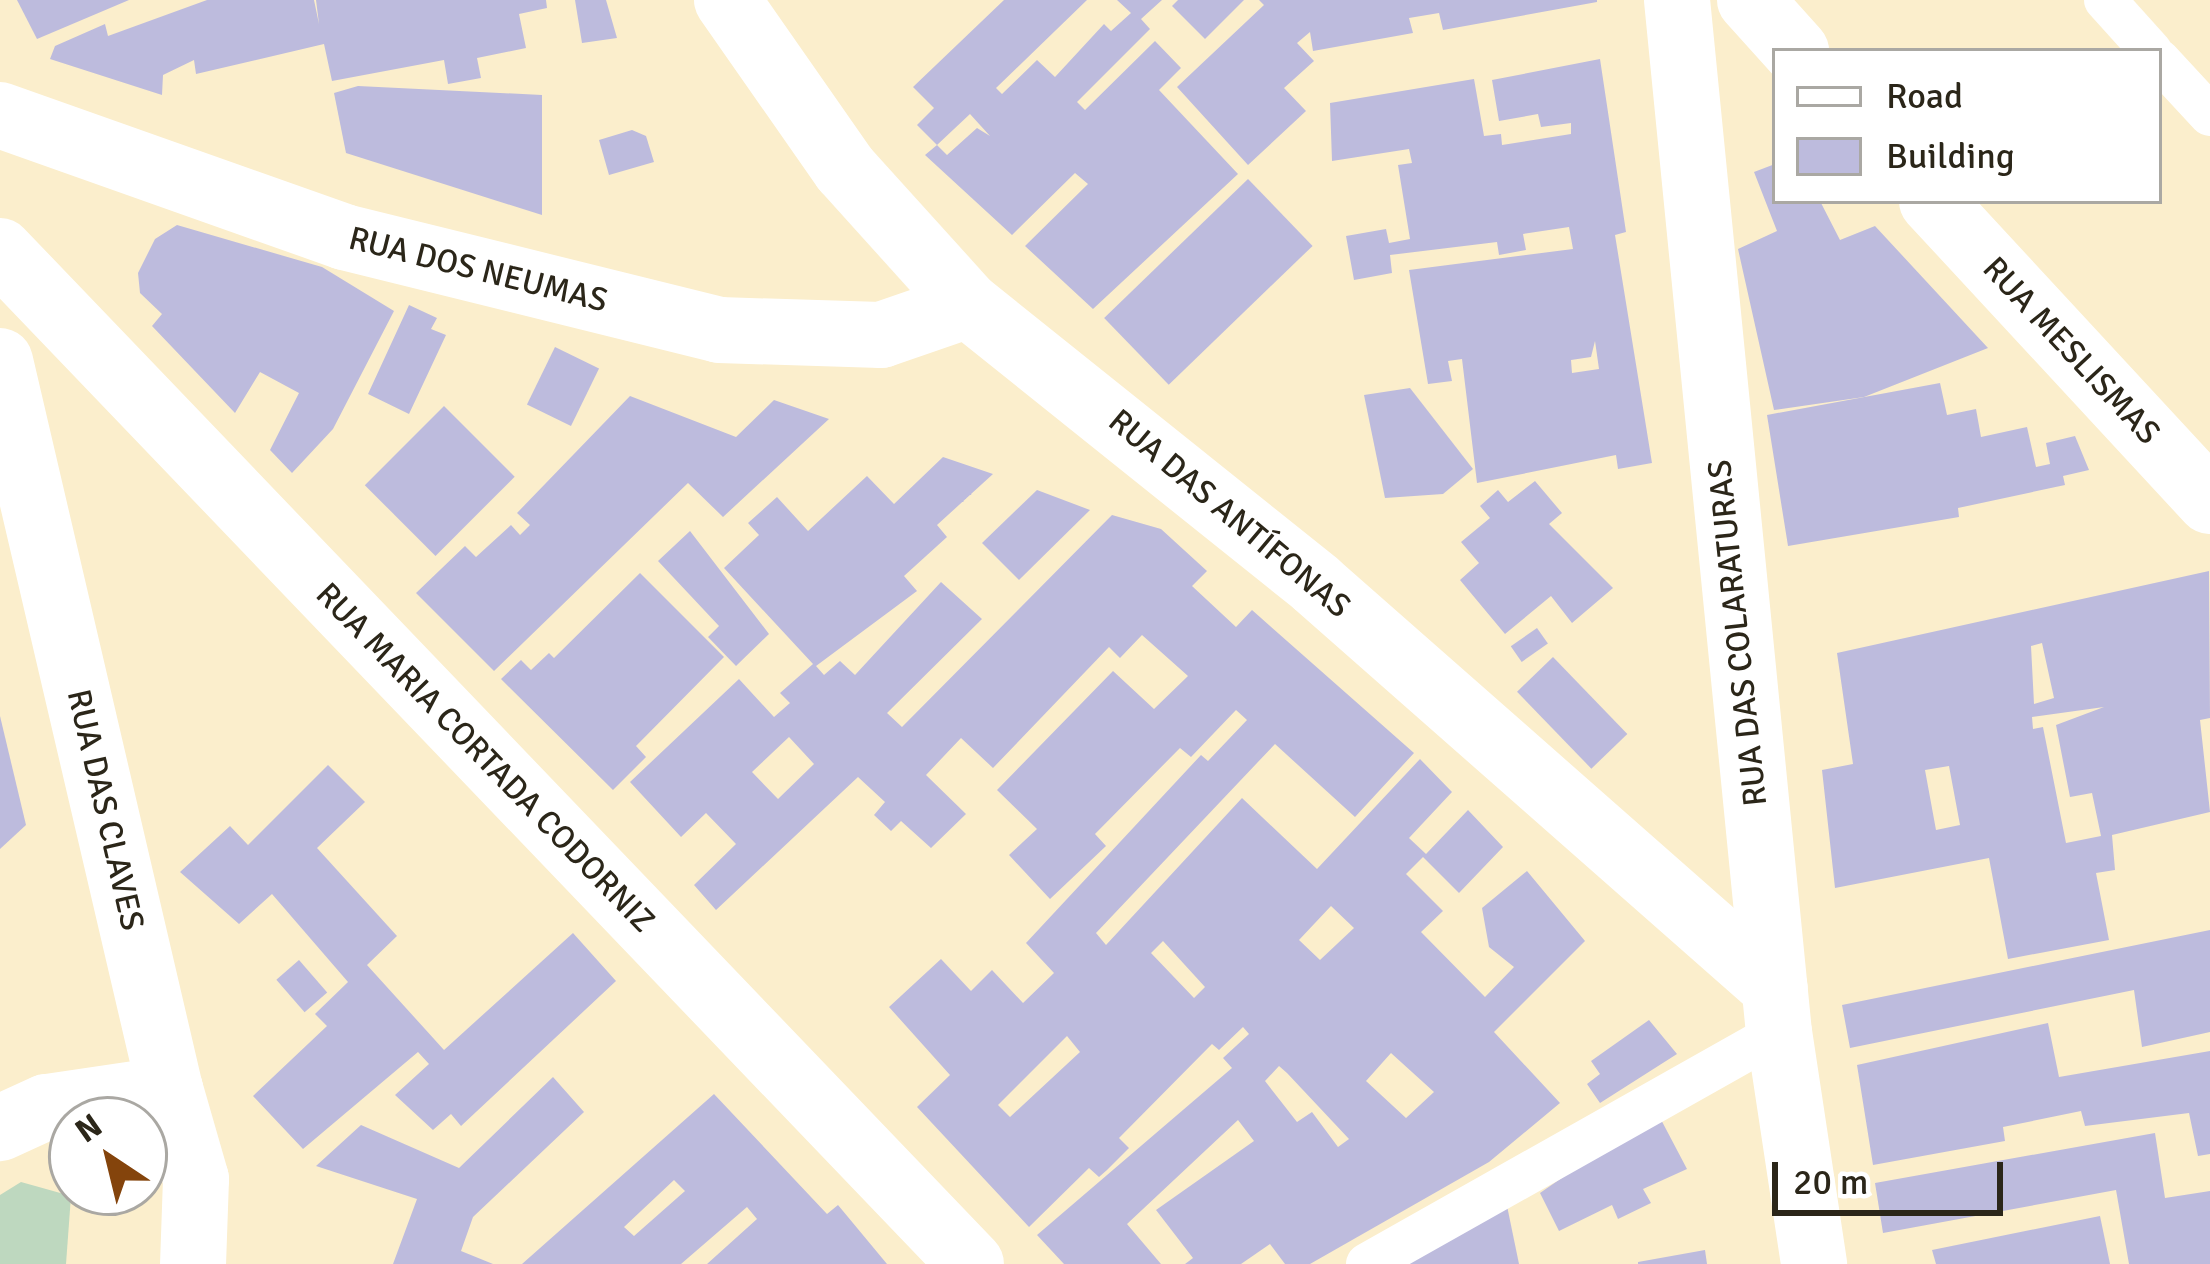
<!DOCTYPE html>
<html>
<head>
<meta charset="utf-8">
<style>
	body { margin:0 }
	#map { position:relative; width:2210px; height:1264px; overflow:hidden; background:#fbeecc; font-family:Signika,sans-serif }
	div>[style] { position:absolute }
	.green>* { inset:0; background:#bed8bf }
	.building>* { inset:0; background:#bdbbdd; transform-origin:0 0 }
	.lane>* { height:42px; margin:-21px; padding:0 21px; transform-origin:21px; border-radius:21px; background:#fff }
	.street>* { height:66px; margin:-33px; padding:0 33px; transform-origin:33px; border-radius:33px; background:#fff }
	span { translate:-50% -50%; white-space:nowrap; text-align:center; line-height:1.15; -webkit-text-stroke:10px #fff; paint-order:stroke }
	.street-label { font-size:33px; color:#2b2619 }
	.legend { position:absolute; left:1772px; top:48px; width:390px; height:156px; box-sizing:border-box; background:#fff; border:3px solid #aaa8a3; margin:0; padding:15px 21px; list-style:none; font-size:36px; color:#2b2619 }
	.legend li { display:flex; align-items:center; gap:24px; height:60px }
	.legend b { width:60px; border:3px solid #aaa8a3 }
	.north { position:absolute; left:48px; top:1096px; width:120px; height:120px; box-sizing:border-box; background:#fff; border:3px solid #aaa8a3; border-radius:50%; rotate:325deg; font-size:33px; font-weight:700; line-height:48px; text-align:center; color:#2b2619 }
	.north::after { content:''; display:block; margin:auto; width:42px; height:54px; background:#84440c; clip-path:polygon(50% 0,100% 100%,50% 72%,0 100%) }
	.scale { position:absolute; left:1772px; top:1162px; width:231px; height:54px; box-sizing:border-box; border:6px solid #2b2619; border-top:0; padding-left:15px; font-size:36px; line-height:42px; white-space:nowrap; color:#2b2619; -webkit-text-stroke:9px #fff; paint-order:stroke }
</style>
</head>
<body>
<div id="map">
	<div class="green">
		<i style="clip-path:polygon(21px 1182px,71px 1196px,66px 1264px,0 1264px,0 1195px)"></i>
	</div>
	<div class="building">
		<i style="clip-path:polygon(17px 0,129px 0,37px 39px)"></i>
		<i style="clip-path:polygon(207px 0,314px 0,319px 24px,316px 0,546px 0,547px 8px,519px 14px,526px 48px,477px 58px,481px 78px,448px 84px,444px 60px,332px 81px,324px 44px,196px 74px,194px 60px,163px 75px,162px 95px,50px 59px,55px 46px,105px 24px,108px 36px)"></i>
		<i style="clip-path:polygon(575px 0,606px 0,617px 38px,582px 43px)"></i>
		<i style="clip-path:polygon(1004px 0,1087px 0,996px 88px,1002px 94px,1037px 60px,1055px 77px,1104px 24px,1111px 31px,1131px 13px,1117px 0,1162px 0,1141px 19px,1150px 29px,1077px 102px,1085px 110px,1155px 41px,1181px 68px,1159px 90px,1238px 174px,1093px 309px,1025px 246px,1088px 184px,1075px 173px,1012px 235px,925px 155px,937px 145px,947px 155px,977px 128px,990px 136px,970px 114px,937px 145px,917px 125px,934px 108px,913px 87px)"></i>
		<i style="clip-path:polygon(1178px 0,1244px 0,1205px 39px,1172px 6px)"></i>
		<i style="clip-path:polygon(1259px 0,1597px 0,1597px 2px,1443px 30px,1439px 13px,1409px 18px,1413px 33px,1313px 51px,1310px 32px,1297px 43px,1314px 61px,1284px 88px,1306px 111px,1248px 165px,1177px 87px,1264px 5px)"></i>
		<i style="clip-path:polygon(evenodd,1600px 59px,1626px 232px,1615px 235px,1652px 463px,1618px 469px,1616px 455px,1477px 483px,1462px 359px,1448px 361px,1452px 381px,1428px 384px,1409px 270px,1573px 249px,1569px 227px,1523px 234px,1526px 250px,1499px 255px,1497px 242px,1390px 255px,1392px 273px,1354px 280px,1346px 236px,1386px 229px,1389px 243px,1410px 239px,1398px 165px,1412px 163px,1409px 149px,1332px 161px,1330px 103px,1474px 79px,1484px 136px,1501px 134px,1502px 145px,1571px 134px,1571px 123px,1541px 127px,1538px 114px,1499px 121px,1492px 80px,1600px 59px,1595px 341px,1599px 369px,1572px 373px,1571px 360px,1591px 357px,1595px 341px)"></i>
		<i style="clip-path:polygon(358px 86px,542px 95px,542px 215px,346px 153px,334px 93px)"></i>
		<i style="clip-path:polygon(632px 130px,646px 136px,654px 162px,609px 175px,599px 140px)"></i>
		<i style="clip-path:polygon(1775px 164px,1775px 201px,1820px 201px,1840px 240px,1875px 226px,1988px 348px,1864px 397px,1774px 410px,1738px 249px,1777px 231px,1754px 172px)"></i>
		<i style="left:1248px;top:179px;width:93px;height:200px;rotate:46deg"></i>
		<i style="clip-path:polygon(177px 225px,322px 267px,394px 311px,333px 429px,292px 473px,270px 450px,299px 393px,260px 372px,235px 413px,152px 326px,162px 314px,140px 293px,138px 273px,155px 239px)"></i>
		<i style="clip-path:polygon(409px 305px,437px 318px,431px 329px,446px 335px,409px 414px,368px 394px)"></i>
		<i style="left:555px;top:347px;width:49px;height:64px;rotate:26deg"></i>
		<i style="clip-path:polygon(1940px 383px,1947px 415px,1976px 409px,1981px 437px,2027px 427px,2036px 467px,2050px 464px,2046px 443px,2075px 436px,2089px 470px,2063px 476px,2065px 485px,1958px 508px,1959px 517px,1788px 546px,1767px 415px)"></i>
		<i style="clip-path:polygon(1410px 388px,1473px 469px,1443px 494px,1385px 498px,1364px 395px)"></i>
		<i style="clip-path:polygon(630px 396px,736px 437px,774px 400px,829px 419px,723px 517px,688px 483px,494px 671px,416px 593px,465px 546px,476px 557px,511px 525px,520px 535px,530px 525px,517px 513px)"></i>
		<i style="left:444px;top:406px;width:100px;height:112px;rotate:45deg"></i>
		<i style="clip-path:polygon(evenodd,943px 457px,993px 474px,937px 525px,947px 537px,904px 576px,917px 591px,816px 666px,824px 675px,840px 661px,855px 675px,941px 582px,982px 619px,887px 713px,902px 727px,1112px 515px,1161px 529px,1207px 571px,1192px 586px,1236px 627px,1252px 610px,1414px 753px,1355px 817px,1275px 744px,1096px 933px,1106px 945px,1242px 798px,1317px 869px,1420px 759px,1452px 792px,1409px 838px,1426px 854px,1468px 810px,1503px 847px,1459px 893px,1423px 857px,1406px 874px,1443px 911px,1421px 932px,1485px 997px,1514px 967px,1489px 947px,1482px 908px,1527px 871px,1585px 941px,1494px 1032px,1560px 1103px,1489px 1162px,1310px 1264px,1285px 1264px,1270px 1244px,1241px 1264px,1185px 1264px,1193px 1258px,1156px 1210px,1254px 1141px,1238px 1120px,1127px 1224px,1161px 1264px,1064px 1264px,1037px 1235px,1232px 1068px,1223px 1058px,1249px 1034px,1243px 1027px,1219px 1050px,1212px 1044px,1119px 1138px,1129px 1148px,1107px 1170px,1099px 1177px,1089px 1168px,1029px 1227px,917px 1107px,950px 1075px,889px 1007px,941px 959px,971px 991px,992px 970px,1023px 1003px,1054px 973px,1026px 943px,1201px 755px,1208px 761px,1247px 720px,1236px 710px,1191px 757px,1180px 748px,1095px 834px,1106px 846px,1050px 899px,1009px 855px,1037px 829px,997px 790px,1113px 671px,1154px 709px,1188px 676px,1142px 635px,1120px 658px,1109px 647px,993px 768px,961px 738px,926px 775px,966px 814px,931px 848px,901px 821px,891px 831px,874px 815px,885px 802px,858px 777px,716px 910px,694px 885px,736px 844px,706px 813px,681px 837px,630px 782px,739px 679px,774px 717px,790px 703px,780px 693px,813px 664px,724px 568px,759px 535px,748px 523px,777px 497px,808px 531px,867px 476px,894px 504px,943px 457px,789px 737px,814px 764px,778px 799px,752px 772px,789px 737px,943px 457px,1331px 906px,1354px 928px,1320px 960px,1299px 940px,1331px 906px,943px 457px,1163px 941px,1205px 987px,1194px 998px,1151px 953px,1163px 941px,943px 457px,1067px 1036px,1080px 1052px,1010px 1117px,998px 1105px,1067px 1036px,943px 457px,1391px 1053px,1434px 1092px,1406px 1118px,1366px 1081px,1391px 1053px,943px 457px,1279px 1066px,1287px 1073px,1349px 1139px,1338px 1147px,1312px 1112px,1297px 1122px,1265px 1081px,1279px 1066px)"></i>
		<i style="clip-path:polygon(1535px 481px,1562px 513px,1549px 524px,1613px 588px,1572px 623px,1551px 596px,1505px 634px,1460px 580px,1479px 563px,1461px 542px,1490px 518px,1480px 506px,1498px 490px,1508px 502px)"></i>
		<i style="clip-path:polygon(1037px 490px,1090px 510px,1019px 580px,982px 543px)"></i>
		<i style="clip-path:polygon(690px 531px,769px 634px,736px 666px,708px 637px,719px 626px,658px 561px)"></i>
		<i style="clip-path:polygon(evenodd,2209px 571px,2210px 718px,2200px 720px,2210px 812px,2112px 835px,2115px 870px,2096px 873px,2109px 940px,2008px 959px,1989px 858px,1835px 888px,1822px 770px,1853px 764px,1837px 653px,2209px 571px,2042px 643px,2054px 698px,2034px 704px,2031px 646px,2042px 643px,2209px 571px,2104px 707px,2056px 725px,2070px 797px,2092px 793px,2101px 836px,2066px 843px,2043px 727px,2033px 729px,2032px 717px,2104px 707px,2209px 571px,1949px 766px,1960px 825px,1936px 830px,1925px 770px,1949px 766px)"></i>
		<i style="clip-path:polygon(640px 573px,724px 657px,636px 746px,646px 757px,613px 790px,501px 679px,521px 660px,531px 670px,549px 653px,554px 658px)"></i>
		<i style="left:1537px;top:628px;width:19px;height:32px;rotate:55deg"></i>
		<i style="left:1553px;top:657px;width:107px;height:50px;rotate:46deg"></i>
		<i style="clip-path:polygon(0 716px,26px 825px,0 849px)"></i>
		<i style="clip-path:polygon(328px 765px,365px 802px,317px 848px,397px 936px,367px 965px,444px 1050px,573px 933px,616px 981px,461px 1126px,451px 1114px,433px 1130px,395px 1095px,429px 1064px,418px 1052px,303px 1149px,253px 1096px,327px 1026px,315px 1014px,348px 982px,272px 894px,239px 924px,180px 872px,230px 826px,248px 845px)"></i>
		<i style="clip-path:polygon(2210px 930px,2210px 1032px,2142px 1047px,2134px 990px,1850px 1048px,1842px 1005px)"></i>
		<i style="left:299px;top:960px;width:43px;height:30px;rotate:49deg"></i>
		<i style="clip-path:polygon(1649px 1020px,1677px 1054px,1600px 1103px,1587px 1084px,1600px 1074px,1591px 1061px)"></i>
		<i style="clip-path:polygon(2048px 1023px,2059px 1077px,2210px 1051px,2210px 1154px,2198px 1156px,2189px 1113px,2085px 1126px,2081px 1111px,2003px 1127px,2005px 1141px,1873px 1165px,1857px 1065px)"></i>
		<i style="clip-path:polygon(553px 1077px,584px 1112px,473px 1217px,461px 1251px,493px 1264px,393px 1264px,417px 1199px,316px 1166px,361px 1125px,459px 1168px)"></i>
		<i style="clip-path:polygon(evenodd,714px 1094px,827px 1214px,838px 1205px,887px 1264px,707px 1264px,757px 1219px,747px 1207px,681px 1264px,522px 1264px,714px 1094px,674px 1180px,685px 1191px,634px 1236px,624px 1227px,674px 1180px)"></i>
		<i style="clip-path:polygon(1657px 1112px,1687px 1169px,1643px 1189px,1651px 1203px,1618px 1219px,1612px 1205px,1559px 1231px,1540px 1193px)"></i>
		<i style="clip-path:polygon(2155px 1133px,2165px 1198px,2210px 1191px,2210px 1264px,2129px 1264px,2116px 1190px,1883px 1233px,1875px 1183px)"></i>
		<i style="clip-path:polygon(1506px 1201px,1519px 1264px,1395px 1264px)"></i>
		<i style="clip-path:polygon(2100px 1216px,2110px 1264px,1936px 1264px,1932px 1250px)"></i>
		<i style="clip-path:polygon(1705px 1250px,1707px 1264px,1638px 1264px,1638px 1262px)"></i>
	</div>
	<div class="lane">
		<i style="left:2105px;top:0;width:69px;rotate:48deg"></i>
		<i style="left:2159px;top:60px;width:75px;rotate:47.2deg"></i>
		<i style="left:1367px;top:1264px;width:473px;rotate:-29.4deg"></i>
	</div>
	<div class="street">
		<i style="left:727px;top:0;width:206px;rotate:55.1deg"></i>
		<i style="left:845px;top:169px;width:183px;rotate:47.9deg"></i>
		<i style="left:968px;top:305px;width:446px;rotate:38.7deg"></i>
		<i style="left:1316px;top:584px;width:611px;rotate:41.35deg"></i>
		<i style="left:1677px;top:0;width:1037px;rotate:84.36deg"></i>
		<i style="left:1779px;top:1032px;width:235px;rotate:81.4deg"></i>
		<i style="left:1750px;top:0;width:69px;rotate:48deg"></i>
		<i style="left:0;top:115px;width:365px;rotate:19.5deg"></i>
		<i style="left:344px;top:237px;width:386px;rotate:13.9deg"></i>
		<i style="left:719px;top:330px;width:162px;rotate:1.8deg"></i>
		<i style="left:881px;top:335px;width:92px;rotate:-19deg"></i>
		<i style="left:1932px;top:201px;width:409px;rotate:47.2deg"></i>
		<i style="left:0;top:251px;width:1403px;rotate:46.21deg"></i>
		<i style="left:0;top:361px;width:748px;rotate:76.86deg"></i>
		<i style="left:170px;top:1089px;width:125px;rotate:171.7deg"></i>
		<i style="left:46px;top:1107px;width:51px;rotate:155.5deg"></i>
		<i style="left:170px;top:1089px;width:94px;rotate:73.9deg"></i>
		<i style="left:196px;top:1179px;width:85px;rotate:92deg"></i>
	</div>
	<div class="street-label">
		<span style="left:478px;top:270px;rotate:14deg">RUA DOS NEUMAS</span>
		<span style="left:2071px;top:351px;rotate:47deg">RUA MESLISMAS</span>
		<span style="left:1229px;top:514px;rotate:40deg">RUA DAS ANTÍFONAS</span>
		<span style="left:1738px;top:633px;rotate:-96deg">RUA DAS COLARATURAS</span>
		<span style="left:485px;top:758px;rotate:46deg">RUA MARIA CORTADA CODORNIZ</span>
		<span style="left:105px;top:810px;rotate:77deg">RUA DAS CLAVES</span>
	</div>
	<ul class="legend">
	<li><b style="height:15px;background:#fff"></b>Road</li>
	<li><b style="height:33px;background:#bdbbdd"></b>Building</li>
	</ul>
	<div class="north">N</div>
	<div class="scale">20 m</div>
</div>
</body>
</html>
